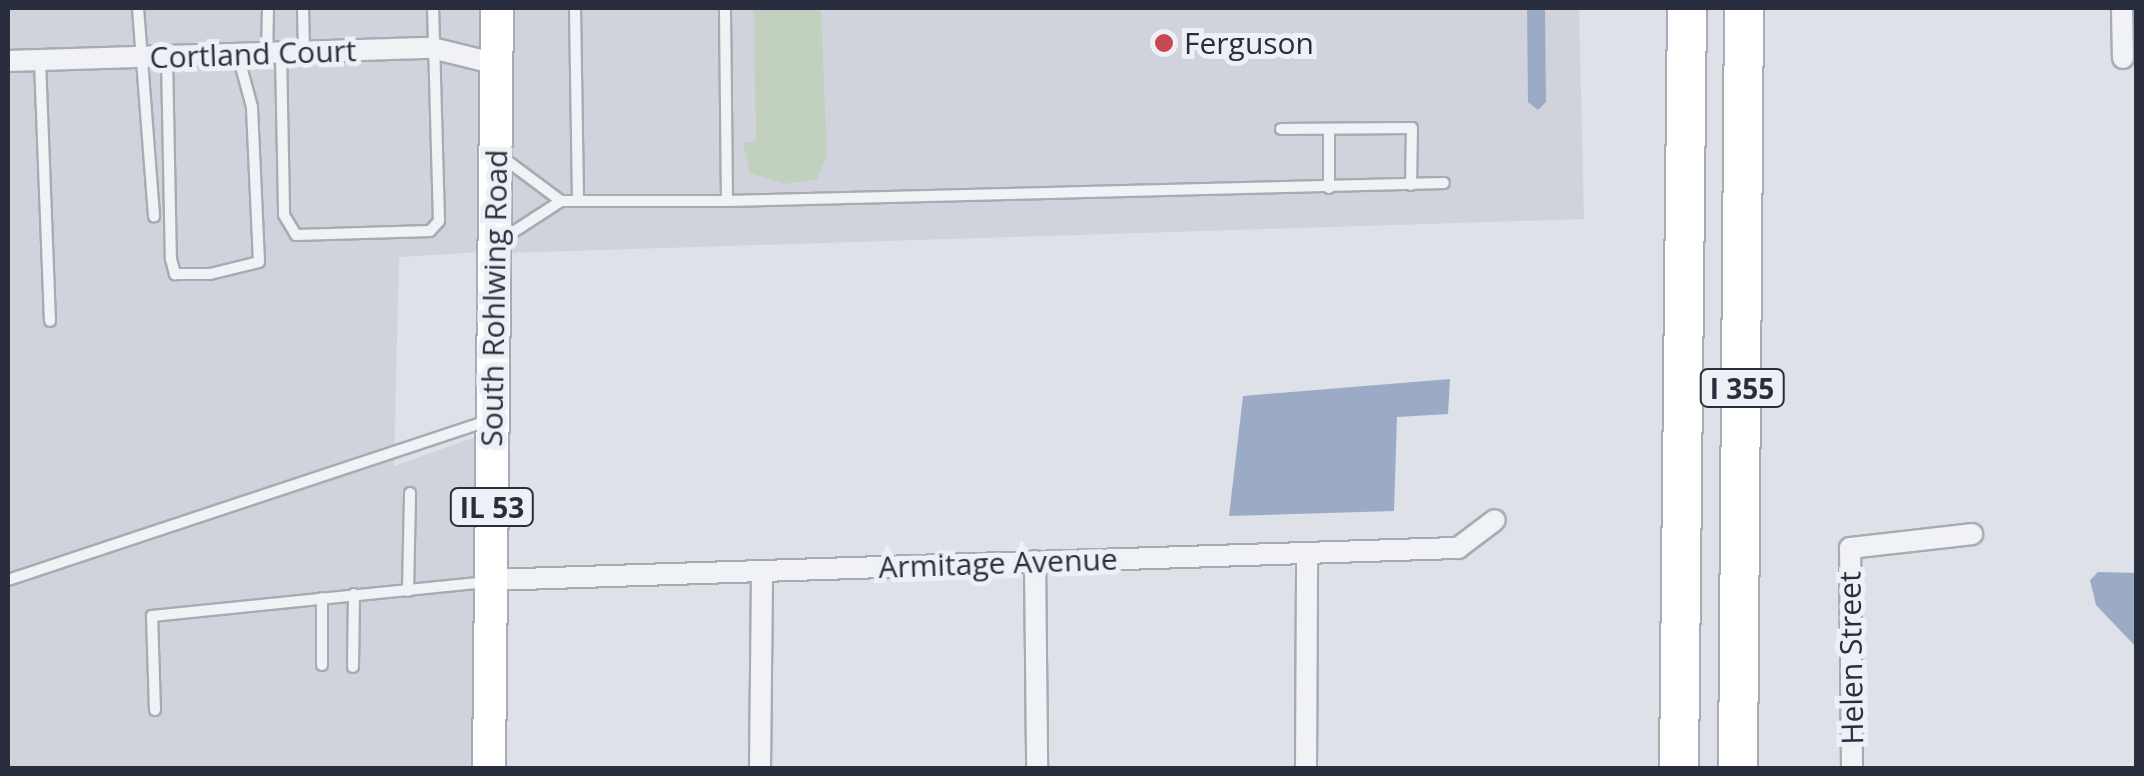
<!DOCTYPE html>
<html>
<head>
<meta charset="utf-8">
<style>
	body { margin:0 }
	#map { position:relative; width:2144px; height:776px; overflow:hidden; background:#dee1e7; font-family:"Open Sans",sans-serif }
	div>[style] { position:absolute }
	.built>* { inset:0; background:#d0d3db }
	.green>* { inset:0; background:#c2d0c0 }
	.water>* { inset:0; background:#9babc5 }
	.roads { filter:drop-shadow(2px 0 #a7abb4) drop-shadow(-2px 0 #a7abb4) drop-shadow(0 2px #a7abb4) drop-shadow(0 -2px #a7abb4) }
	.lane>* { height:10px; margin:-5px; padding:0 5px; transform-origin:5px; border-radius:5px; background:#f0f2f5 }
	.street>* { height:20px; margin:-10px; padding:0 10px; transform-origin:10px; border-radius:10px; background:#f0f2f5 }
	.primary>* { height:32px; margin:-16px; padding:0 16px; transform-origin:16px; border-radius:16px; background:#fff }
	.highway>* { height:38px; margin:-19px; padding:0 19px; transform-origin:19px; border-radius:19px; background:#fff }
	.dots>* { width:28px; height:28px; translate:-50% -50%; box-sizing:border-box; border:5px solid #edf0f4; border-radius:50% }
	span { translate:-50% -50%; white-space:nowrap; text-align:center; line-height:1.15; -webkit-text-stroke:10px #edf0f4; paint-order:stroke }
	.shield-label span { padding:2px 8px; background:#edf0f4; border:2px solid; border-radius:8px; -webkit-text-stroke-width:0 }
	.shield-label { font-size:28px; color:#282e3d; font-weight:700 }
	.poi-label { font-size:30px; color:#282e3d }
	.left { translate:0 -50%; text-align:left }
	.street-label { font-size:30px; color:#282e3d }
	.frame { position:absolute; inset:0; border:10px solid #282e3d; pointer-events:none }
</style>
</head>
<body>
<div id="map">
	<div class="built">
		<i style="clip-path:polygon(8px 8px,481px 8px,481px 252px,399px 257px,394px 466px,481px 435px,478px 768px,8px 768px)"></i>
		<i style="clip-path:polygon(507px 8px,1579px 8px,1584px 219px,505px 253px)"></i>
	</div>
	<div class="green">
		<i style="clip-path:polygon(754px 8px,821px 8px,827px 155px,817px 179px,784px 184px,750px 173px,743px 143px,756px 141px)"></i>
	</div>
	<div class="water">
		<i style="clip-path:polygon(1527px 8px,1545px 8px,1546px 102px,1538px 110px,1528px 102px)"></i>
		<i style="clip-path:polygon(1450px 379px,1448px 414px,1397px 417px,1394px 511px,1229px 516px,1243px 396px)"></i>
		<i style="clip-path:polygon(2098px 572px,2136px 573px,2136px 647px,2096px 605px,2090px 580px)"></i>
	</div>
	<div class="roads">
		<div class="lane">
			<i style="left:138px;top:8px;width:209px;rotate:85.6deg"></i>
			<i style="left:303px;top:8px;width:43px;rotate:88.7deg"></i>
			<i style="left:575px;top:8px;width:193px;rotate:89.1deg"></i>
			<i style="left:267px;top:53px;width:45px;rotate:-88.7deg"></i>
			<i style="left:281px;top:53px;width:162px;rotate:88.9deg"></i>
			<i style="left:284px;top:215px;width:23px;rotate:59deg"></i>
			<i style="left:296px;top:235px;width:134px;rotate:-1.7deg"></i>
			<i style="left:430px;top:231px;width:13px;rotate:-48deg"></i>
			<i style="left:439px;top:221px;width:213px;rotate:-91.6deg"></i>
			<i style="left:167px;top:57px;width:202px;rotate:88.9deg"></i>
			<i style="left:171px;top:259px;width:16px;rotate:75deg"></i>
			<i style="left:175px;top:274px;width:35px"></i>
			<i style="left:210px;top:274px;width:50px;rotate:-13.8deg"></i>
			<i style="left:259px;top:262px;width:155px;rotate:-92.6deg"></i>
			<i style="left:252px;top:107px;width:54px;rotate:-105.1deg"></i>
			<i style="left:40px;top:61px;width:260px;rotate:87.8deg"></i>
			<i style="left:1281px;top:129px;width:131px;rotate:-0.4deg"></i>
			<i style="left:1412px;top:128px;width:57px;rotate:91deg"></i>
			<i style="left:502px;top:157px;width:74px;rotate:36.7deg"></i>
			<i style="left:1329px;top:188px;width:59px;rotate:-90deg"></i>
			<i style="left:727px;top:201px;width:717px;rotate:-1.44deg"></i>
			<i style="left:504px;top:238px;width:68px;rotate:-33deg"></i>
			<i style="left:561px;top:201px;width:166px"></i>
			<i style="left:727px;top:201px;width:193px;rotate:-90.6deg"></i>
			<i style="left:8px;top:580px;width:505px;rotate:-18.36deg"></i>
			<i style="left:408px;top:591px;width:98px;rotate:-88.8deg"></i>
			<i style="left:322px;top:665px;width:67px;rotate:-90deg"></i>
			<i style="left:353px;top:667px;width:73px;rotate:-89.2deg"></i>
			<i style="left:155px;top:710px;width:94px;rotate:-91.8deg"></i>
			<i style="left:152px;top:616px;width:335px;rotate:-5.8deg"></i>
		</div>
		<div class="street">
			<i style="left:2122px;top:8px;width:50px;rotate:88.9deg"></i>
			<i style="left:8px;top:61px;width:424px;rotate:-1.8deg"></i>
			<i style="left:432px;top:48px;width:67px;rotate:13.8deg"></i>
			<i style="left:1035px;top:561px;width:207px;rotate:89.4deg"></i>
			<i style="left:491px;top:580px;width:968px;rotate:-1.9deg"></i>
			<i style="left:1458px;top:548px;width:46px;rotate:-37.1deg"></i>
			<i style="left:760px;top:768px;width:197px;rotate:-89.4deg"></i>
			<i style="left:1306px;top:768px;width:214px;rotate:-89.7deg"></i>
			<i style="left:1852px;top:768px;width:220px;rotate:-90.5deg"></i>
			<i style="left:1850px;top:548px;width:123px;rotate:-6.5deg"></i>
		</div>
		<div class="primary">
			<i style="left:489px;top:768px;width:760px;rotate:-89.4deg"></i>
		</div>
		<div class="highway">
			<i style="left:1679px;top:768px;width:760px;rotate:-89.4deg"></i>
			<i style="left:1738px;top:768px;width:760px;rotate:-89.55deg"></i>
		</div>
	</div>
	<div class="dots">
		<i style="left:1164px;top:43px;background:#c6494f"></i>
	</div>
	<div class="shield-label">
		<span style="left:1742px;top:388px">I 355</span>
		<span style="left:492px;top:507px">IL 53</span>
	</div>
	<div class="poi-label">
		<span class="left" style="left:1184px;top:43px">Ferguson</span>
	</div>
	<div class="street-label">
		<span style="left:253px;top:54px;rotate:-2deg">Cortland Court</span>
		<span style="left:494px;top:298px;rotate:-89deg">South Rohlwing Road</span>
		<span style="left:998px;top:563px;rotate:-2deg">Armitage Avenue</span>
		<span style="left:1851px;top:658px;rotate:-91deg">Helen Street</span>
	</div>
	<div class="frame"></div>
</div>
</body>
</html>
